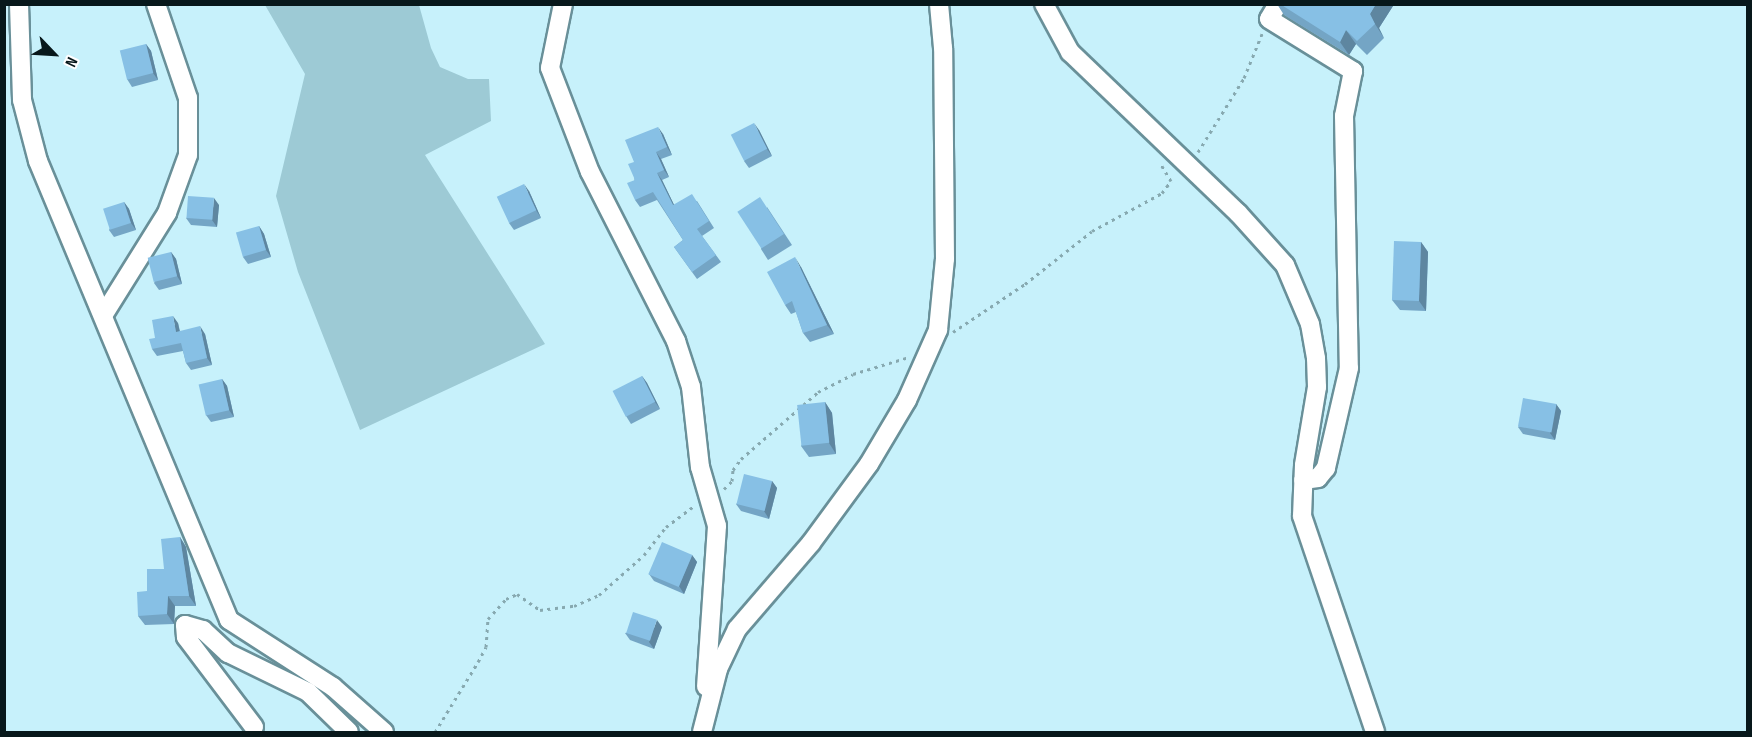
<!DOCTYPE html>
<html>
<head>
<meta charset="utf-8">
<style>
	body { margin:0 }
	#map { position:relative; width:1752px; height:737px; overflow:hidden; background:#c7f1fb; font-family:"Sofia Sans Condensed",sans-serif }
	div>[style] { position:absolute }
	.green>* { inset:0; background:#9dcad5 }
	.path>* { height:3px; margin-top:-1.5px; transform-origin:0; background:repeating-linear-gradient(90deg,#87a9b0 0 3px,transparent 0 7.5px) }
	.roads { filter:drop-shadow(2px 0 #699099) drop-shadow(-2px 0 #699099) drop-shadow(0 2px #699099) drop-shadow(0 -2px #699099) }
	.minor>* { height:18px; margin:-9px; padding:0 9px; transform-origin:9px; border-radius:9px; background:#fff }
	.wall>* { inset:0; background:#74a5c5 }
	.shaded-wall>* { inset:0; background:#5e86a0 }
	.building>* { inset:0; background:#87c0e5; transform-origin:0 0 }
	span { translate:-50% -50%; white-space:nowrap; text-align:center; line-height:1.15; -webkit-text-stroke:5px #fff; paint-order:stroke }
	.frame { position:absolute; inset:0; border:6px solid #08181b; pointer-events:none }
	.north { position:absolute; left:24px; top:24px; width:60px; height:60px; -webkit-text-stroke:4px #fff; paint-order:stroke; rotate:115deg; font-size:16px; font-weight:700; line-height:24px; text-align:center; color:#08181b }
	.north::after { content:''; display:block; margin:auto; width:21px; height:27px; background:#08181b; clip-path:polygon(50% 0,100% 100%,50% 72%,0 100%) }
</style>
</head>
<body>
<div id="map">
	<div class="green">
		<i style="clip-path:polygon(265px 5px,419px 5px,431px 48px,440px 67px,468px 79px,489px 79px,491px 121px,425px 155px,545px 344px,360px 430px,298px 272px,276px 196px,305px 74px)"></i>
	</div>
	<div class="path">
		<i style="left:1198px;top:152px;width:87px;rotate:-58.1deg"></i>
		<i style="left:1244px;top:78px;width:48px;rotate:-67.8deg"></i>
		<i style="left:953px;top:332px;width:87px;rotate:-33.7deg"></i>
		<i style="left:1025px;top:284px;width:85px;rotate:-38.3deg"></i>
		<i style="left:1092px;top:231px;width:80px;rotate:-28.5deg"></i>
		<i style="left:1162px;top:193px;width:15px;rotate:-53deg"></i>
		<i style="left:1171px;top:181px;width:21px;rotate:-121deg"></i>
		<i style="left:724px;top:489px;width:11px;rotate:-45deg"></i>
		<i style="left:732px;top:481px;width:11px;rotate:-85deg"></i>
		<i style="left:733px;top:470px;width:14px;rotate:-54deg"></i>
		<i style="left:741px;top:459px;width:102px;rotate:-41deg"></i>
		<i style="left:818px;top:392px;width:39px;rotate:-27deg"></i>
		<i style="left:853px;top:374px;width:59px;rotate:-16.9deg"></i>
		<i style="left:435px;top:732px;width:82px;rotate:-58.4deg"></i>
		<i style="left:478px;top:662px;width:17px;rotate:-62deg"></i>
		<i style="left:486px;top:647px;width:28px;rotate:-86deg"></i>
		<i style="left:488px;top:619px;width:27px;rotate:-48deg"></i>
		<i style="left:506px;top:599px;width:12px;rotate:-24deg"></i>
		<i style="left:517px;top:594px;width:28px;rotate:35deg"></i>
		<i style="left:540px;top:610px;width:34px;rotate:-7deg"></i>
		<i style="left:574px;top:606px;width:27px;rotate:-24deg"></i>
		<i style="left:599px;top:595px;width:60px;rotate:-41.6deg"></i>
		<i style="left:644px;top:555px;width:36px;rotate:-52deg"></i>
		<i style="left:666px;top:527px;width:36px;rotate:-37deg"></i>
	</div>
	<div class="roads">
		<div class="minor">
			<i style="left:19px;top:4px;width:96px;rotate:88.2deg"></i>
			<i style="left:22px;top:100px;width:63px;rotate:75.3deg"></i>
			<i style="left:38px;top:161px;width:497px;rotate:67.4deg"></i>
			<i style="left:229px;top:620px;width:124px;rotate:32.8deg"></i>
			<i style="left:333px;top:687px;width:68px;rotate:41.4deg"></i>
			<i style="left:563px;top:4px;width:65px;rotate:101.5deg"></i>
			<i style="left:550px;top:68px;width:111px;rotate:69deg"></i>
			<i style="left:590px;top:172px;width:190px;rotate:63deg"></i>
			<i style="left:676px;top:341px;width:48px;rotate:71.9deg"></i>
			<i style="left:691px;top:387px;width:81px;rotate:83.6deg"></i>
			<i style="left:700px;top:467px;width:61px;rotate:73.9deg"></i>
			<i style="left:717px;top:526px;width:161px;rotate:93.9deg"></i>
			<i style="left:1044px;top:4px;width:55px;rotate:61.6deg"></i>
			<i style="left:1070px;top:52px;width:233px;rotate:43.8deg"></i>
			<i style="left:1238px;top:213px;width:70px;rotate:47.9deg"></i>
			<i style="left:1285px;top:265px;width:64px;rotate:67deg"></i>
			<i style="left:1310px;top:324px;width:35px;rotate:80deg"></i>
			<i style="left:1316px;top:358px;width:29px;rotate:88deg"></i>
			<i style="left:1317px;top:387px;width:79px;rotate:99.5deg"></i>
			<i style="left:1304px;top:465px;width:51px;rotate:92.2deg"></i>
			<i style="left:1302px;top:516px;width:228px;rotate:71.3deg"></i>
			<i style="left:1278px;top:4px;width:17px;rotate:121deg"></i>
			<i style="left:1269px;top:19px;width:99px;rotate:31.8deg"></i>
			<i style="left:1353px;top:71px;width:46px;rotate:101.3deg"></i>
			<i style="left:1344px;top:116px;width:252px;rotate:88.9deg"></i>
			<i style="left:1349px;top:368px;width:103px;rotate:103deg"></i>
			<i style="left:1326px;top:468px;width:13px;rotate:129deg"></i>
			<i style="left:1318px;top:478px;width:15px;rotate:172deg"></i>
			<i style="left:104px;top:314px;width:119px;rotate:-58deg"></i>
			<i style="left:167px;top:213px;width:62px;rotate:-70.1deg"></i>
			<i style="left:188px;top:155px;width:57px;rotate:-90deg"></i>
			<i style="left:188px;top:98px;width:99px;rotate:-108.8deg"></i>
			<i style="left:254px;top:727px;width:113px;rotate:-127.1deg"></i>
			<i style="left:186px;top:637px;width:12px;rotate:-95deg"></i>
			<i style="left:185px;top:625px;width:19px;rotate:16deg"></i>
			<i style="left:203px;top:630px;width:34px;rotate:43deg"></i>
			<i style="left:228px;top:653px;width:89px;rotate:26deg"></i>
			<i style="left:308px;top:692px;width:57px;rotate:44.3deg"></i>
			<i style="left:702px;top:732px;width:65px;rotate:-75.7deg"></i>
			<i style="left:718px;top:669px;width:44px;rotate:-64.6deg"></i>
			<i style="left:737px;top:629px;width:113px;rotate:-49.3deg"></i>
			<i style="left:811px;top:543px;width:98px;rotate:-53.7deg"></i>
			<i style="left:869px;top:464px;width:74px;rotate:-59.3deg"></i>
			<i style="left:907px;top:400px;width:77px;rotate:-66.1deg"></i>
			<i style="left:938px;top:330px;width:71px;rotate:-84.4deg"></i>
			<i style="left:945px;top:259px;width:211px;rotate:-90.5deg"></i>
			<i style="left:943px;top:48px;width:44px;rotate:-95.2deg"></i>
		</div>
	</div>
	<div class="wall">
		<i style="clip-path:polygon(1277px 4px,1392px 4px,1393px 6px,1379px 28px,1384px 38px,1367px 55px,1356px 44px,1349px 55px,1284px 15px)"></i>
		<i style="clip-path:polygon(146px 44px,151px 51px,158px 80px,132px 87px,127px 79px)"></i>
		<i style="clip-path:polygon(759px 130px,772px 156px,749px 168px,744px 161px)"></i>
		<i style="clip-path:polygon(663px 134px,672px 155px,661px 159px,669px 177px,662px 180px,674px 205px,697px 201px,714px 228px,702px 236px,721px 262px,697px 279px,674px 247px,683px 240px,657px 200px,640px 207px,635px 200px,634px 162px)"></i>
		<i style="clip-path:polygon(529px 191px,541px 218px,514px 230px,509px 223px)"></i>
		<i style="clip-path:polygon(124px 202px,129px 209px,136px 230px,114px 237px,109px 230px)"></i>
		<i style="clip-path:polygon(219px 205px,217px 227px,191px 225px,186px 218px)"></i>
		<i style="clip-path:polygon(767px 207px,792px 245px,768px 260px,761px 249px)"></i>
		<i style="clip-path:polygon(259px 226px,264px 234px,271px 257px,248px 264px,243px 257px)"></i>
		<i style="clip-path:polygon(1421px 242px,1428px 252px,1426px 311px,1400px 310px,1392px 300px)"></i>
		<i style="clip-path:polygon(171px 252px,176px 259px,182px 284px,159px 290px,154px 283px)"></i>
		<i style="clip-path:polygon(801px 267px,834px 334px,810px 342px,803px 333px,796px 312px,791px 314px,785px 305px)"></i>
		<i style="clip-path:polygon(178px 323px,180px 331px,205px 334px,212px 365px,191px 370px,186px 363px,183px 351px,157px 356px,152px 349px,155px 338px)"></i>
		<i style="clip-path:polygon(642px 376px,647px 383px,660px 409px,631px 424px,626px 416px)"></i>
		<i style="clip-path:polygon(222px 379px,227px 386px,234px 417px,211px 422px,206px 415px)"></i>
		<i style="clip-path:polygon(825px 402px,832px 413px,836px 454px,809px 457px,801px 446px)"></i>
		<i style="clip-path:polygon(1556px 404px,1561px 411px,1555px 440px,1523px 434px,1518px 427px)"></i>
		<i style="clip-path:polygon(772px 481px,777px 488px,769px 519px,741px 511px,736px 504px)"></i>
		<i style="clip-path:polygon(180px 537px,186px 547px,196px 606px,175px 606px,174px 624px,145px 625px,138px 616px,147px 591px,164px 569px)"></i>
		<i style="clip-path:polygon(692px 555px,697px 562px,684px 594px,654px 581px,649px 574px)"></i>
		<i style="clip-path:polygon(662px 627px,654px 649px,630px 640px,625px 633px)"></i>
	</div>
	<div class="shaded-wall">
		<i style="clip-path:polygon(1376px 4px,1392px 4px,1393px 6px,1379px 28px,1384px 38px,1375px 24px,1370px 14px)"></i>
		<i style="clip-path:polygon(1346px 30px,1356px 44px,1349px 55px,1340px 42px)"></i>
		<i style="clip-path:polygon(146px 44px,151px 51px,158px 80px,153px 73px)"></i>
		<i style="clip-path:polygon(754px 123px,759px 130px,772px 156px,767px 149px)"></i>
		<i style="clip-path:polygon(658px 127px,663px 134px,672px 155px,667px 147px)"></i>
		<i style="clip-path:polygon(656px 152px,661px 159px,669px 177px,664px 170px)"></i>
		<i style="clip-path:polygon(657px 173px,662px 180px,678px 213px,673px 205px)"></i>
		<i style="clip-path:polygon(524px 184px,529px 191px,541px 218px,536px 210px)"></i>
		<i style="clip-path:polygon(214px 198px,219px 205px,217px 227px,212px 220px)"></i>
		<i style="clip-path:polygon(124px 202px,129px 209px,136px 230px,131px 223px)"></i>
		<i style="clip-path:polygon(259px 226px,264px 234px,271px 257px,266px 250px)"></i>
		<i style="clip-path:polygon(1421px 242px,1428px 252px,1426px 311px,1419px 301px)"></i>
		<i style="clip-path:polygon(171px 252px,176px 259px,182px 284px,177px 276px)"></i>
		<i style="clip-path:polygon(795px 257px,801px 267px,834px 334px,827px 325px)"></i>
		<i style="clip-path:polygon(173px 316px,178px 323px,181px 339px,176px 332px)"></i>
		<i style="clip-path:polygon(200px 326px,205px 334px,212px 365px,207px 358px)"></i>
		<i style="clip-path:polygon(642px 376px,647px 383px,660px 409px,655px 402px)"></i>
		<i style="clip-path:polygon(222px 379px,227px 386px,234px 417px,229px 410px)"></i>
		<i style="clip-path:polygon(825px 402px,832px 413px,836px 454px,829px 443px)"></i>
		<i style="clip-path:polygon(1556px 404px,1561px 411px,1555px 440px,1550px 433px)"></i>
		<i style="clip-path:polygon(772px 481px,777px 488px,769px 519px,764px 511px)"></i>
		<i style="clip-path:polygon(180px 537px,186px 547px,196px 606px,189px 596px)"></i>
		<i style="clip-path:polygon(692px 555px,697px 562px,684px 594px,679px 586px)"></i>
		<i style="clip-path:polygon(168px 596px,175px 606px,174px 624px,167px 614px)"></i>
		<i style="clip-path:polygon(657px 620px,662px 627px,654px 649px,649px 642px)"></i>
	</div>
	<div class="building">
		<i style="clip-path:polygon(1280px 4px,1376px 4px,1370px 14px,1375px 24px,1357px 41px,1346px 30px,1340px 42px)"></i>
		<i style="left:146px;top:44px;width:30px;height:27px;rotate:76deg"></i>
		<i style="left:754px;top:123px;width:29px;height:26px;rotate:63deg"></i>
		<i style="clip-path:polygon(658px 127px,667px 147px,656px 152px,664px 170px,657px 173px,673px 205px,692px 194px,709px 221px,697px 229px,716px 255px,692px 272px,674px 247px,683px 240px,653px 192px,635px 200px,627px 183px,635px 180px,628px 164px,634px 162px,625px 140px)"></i>
		<i style="left:524px;top:184px;width:29px;height:30px;rotate:65deg"></i>
		<i style="left:188px;top:196px;width:26px;height:22px;rotate:4deg"></i>
		<i style="left:760px;top:197px;width:44px;height:27px;rotate:57deg"></i>
		<i style="left:124px;top:202px;width:22px;height:22px;rotate:72deg"></i>
		<i style="left:259px;top:226px;width:25px;height:24px;rotate:74deg"></i>
		<i style="left:1394px;top:241px;width:27px;height:59px;rotate:2deg"></i>
		<i style="left:171px;top:252px;width:25px;height:24px;rotate:76deg"></i>
		<i style="clip-path:polygon(795px 257px,827px 325px,803px 333px,792px 301px,785px 305px,767px 272px)"></i>
		<i style="clip-path:polygon(173px 316px,176px 332px,200px 326px,207px 358px,186px 363px,181px 343px,152px 349px,149px 339px,155px 338px,152px 320px)"></i>
		<i style="left:642px;top:376px;width:29px;height:33px;rotate:63deg"></i>
		<i style="left:222px;top:379px;width:32px;height:24px;rotate:77deg"></i>
		<i style="left:1523px;top:398px;width:34px;height:29px;rotate:10deg"></i>
		<i style="left:825px;top:402px;width:41px;height:28px;rotate:84deg"></i>
		<i style="left:744px;top:474px;width:29px;height:31px;rotate:14deg"></i>
		<i style="clip-path:polygon(180px 537px,189px 596px,168px 596px,167px 614px,138px 616px,137px 592px,147px 591px,147px 569px,164px 569px,161px 539px)"></i>
		<i style="left:662px;top:542px;width:33px;height:35px;rotate:23deg"></i>
		<i style="left:633px;top:612px;width:25px;height:22px;rotate:18deg"></i>
	</div>
	<div class="frame"></div>
	<div class="north">N</div>
</div>
</body>
</html>
